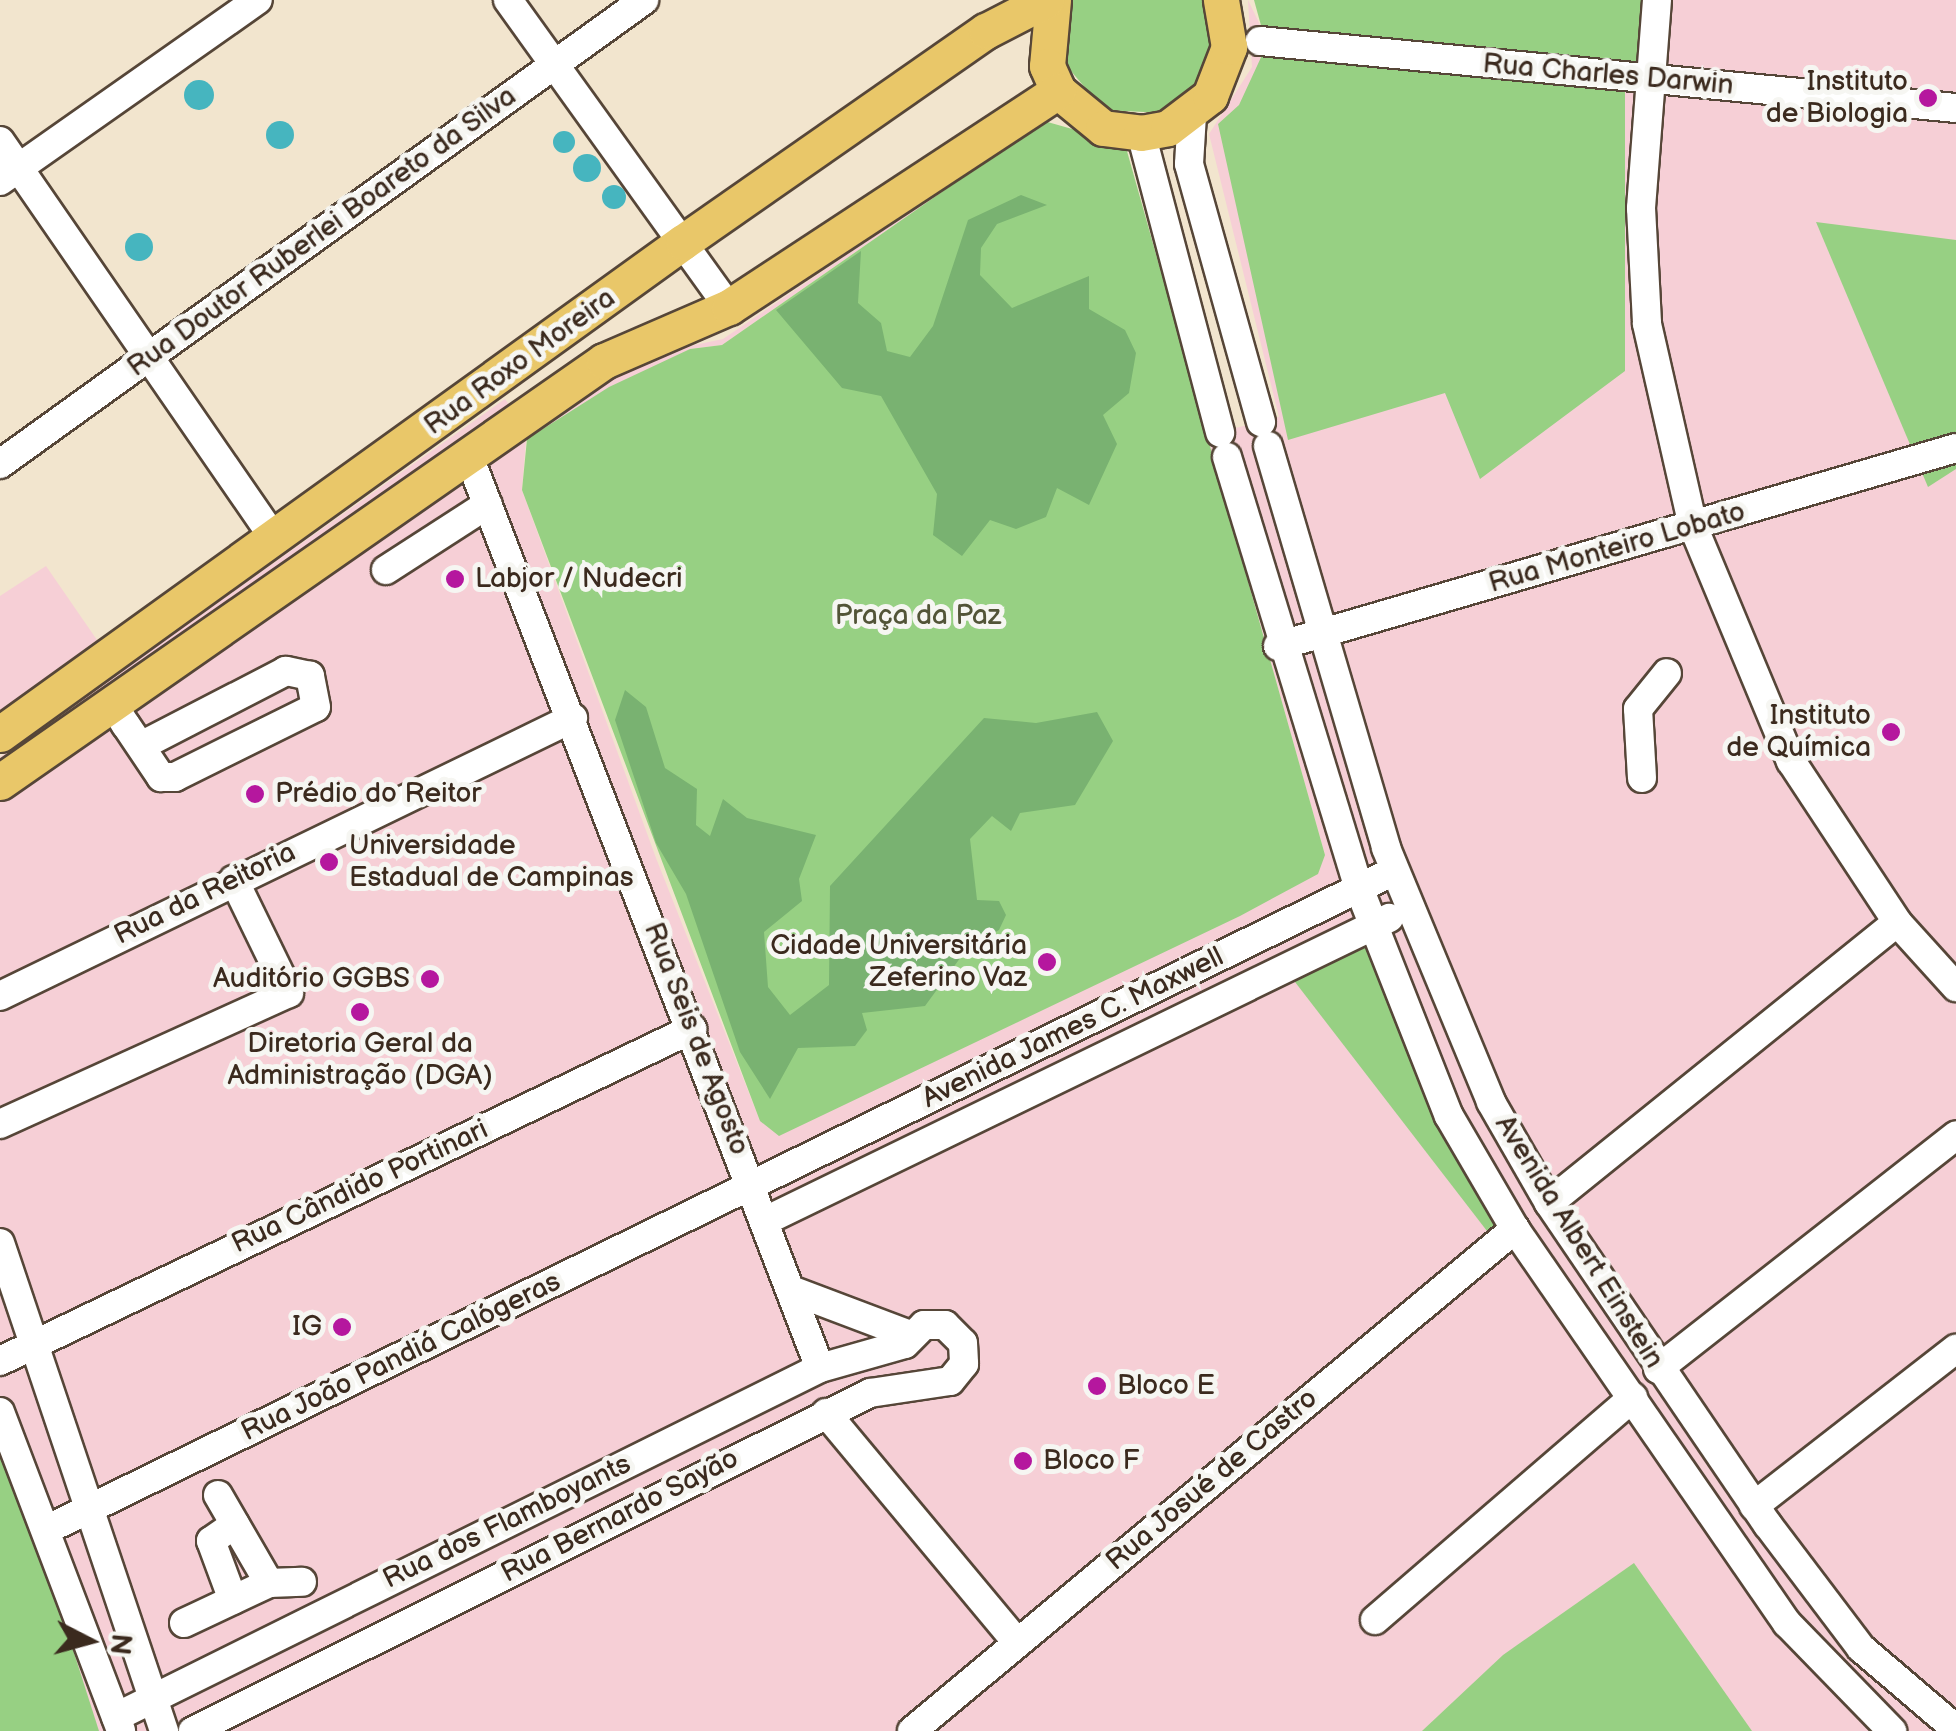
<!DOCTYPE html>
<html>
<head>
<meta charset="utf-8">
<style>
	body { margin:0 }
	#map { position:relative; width:1956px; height:1731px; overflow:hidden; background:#f2e5ce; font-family:"Balsamiq Sans",sans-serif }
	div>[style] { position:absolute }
	.built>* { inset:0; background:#f6cfd6 }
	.green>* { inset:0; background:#97d083 }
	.forest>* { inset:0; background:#79b271 }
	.water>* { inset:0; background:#46b5bf }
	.round { border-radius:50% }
	.roads { filter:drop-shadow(2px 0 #564638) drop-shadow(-2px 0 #564638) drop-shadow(0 2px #564638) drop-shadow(0 -2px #564638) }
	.minor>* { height:28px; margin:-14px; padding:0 14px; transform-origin:14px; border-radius:14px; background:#fff }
	.major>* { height:35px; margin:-17.5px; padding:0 17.5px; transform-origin:17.5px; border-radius:17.5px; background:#e9c769 }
	.dots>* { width:28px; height:28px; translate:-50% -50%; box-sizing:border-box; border:5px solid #f6f6f2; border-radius:50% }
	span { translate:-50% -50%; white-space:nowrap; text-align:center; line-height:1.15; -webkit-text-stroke:10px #f6f6f2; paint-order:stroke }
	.street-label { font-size:28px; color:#3b2a1e }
	.poi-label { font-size:28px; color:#3b2a1e }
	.right { translate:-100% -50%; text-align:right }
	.left { translate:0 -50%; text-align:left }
	.park-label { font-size:28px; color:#525437 }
	.north { position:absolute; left:40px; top:1591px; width:100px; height:100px; -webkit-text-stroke:8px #f6f6f2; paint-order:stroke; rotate:96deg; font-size:28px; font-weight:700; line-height:40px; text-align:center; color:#3b2a1e }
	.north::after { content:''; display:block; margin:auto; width:35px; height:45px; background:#3b2a1e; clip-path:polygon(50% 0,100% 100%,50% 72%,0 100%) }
</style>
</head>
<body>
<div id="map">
	<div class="built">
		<i style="clip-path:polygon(1248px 0,1262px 29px,1657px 0,1956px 0,1956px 1731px,0 1731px,0 757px,505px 399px,528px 431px,612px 379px,680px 348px,723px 339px,1044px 121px,722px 345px,690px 349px,526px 440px,522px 490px,656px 858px,760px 1121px,1325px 855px,1125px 144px,1208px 435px,1279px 417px,1209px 134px,1252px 67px)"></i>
		<i style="clip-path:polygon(46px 566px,97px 640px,0 711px,0 596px)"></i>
	</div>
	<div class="green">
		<i style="clip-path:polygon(1072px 0,1205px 0,1216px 34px,1197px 91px,1164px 113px,1104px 110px,1065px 64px)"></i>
		<i style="clip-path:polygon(1254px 0,1657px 0,1646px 78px,1262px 29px)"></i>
		<i style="clip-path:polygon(1263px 53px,1625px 89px,1625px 371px,1480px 479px,1445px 393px,1288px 440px,1218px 124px,1239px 105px)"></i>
		<i style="clip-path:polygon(1044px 121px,1125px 144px,1325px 855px,1318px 874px,1240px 916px,779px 1136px,760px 1121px,522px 490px,527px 439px,609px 387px,690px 349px,722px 345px)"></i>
		<i style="clip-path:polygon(1816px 222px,1956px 240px,1956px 469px,1928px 487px)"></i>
		<i style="clip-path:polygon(1374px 926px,1515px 1230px,1497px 1244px,1285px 969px)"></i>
		<i style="clip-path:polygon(0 1428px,13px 1462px,99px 1731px,0 1731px)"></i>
		<i style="clip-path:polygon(1634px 1563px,1752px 1731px,1422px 1731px,1503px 1655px)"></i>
	</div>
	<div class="forest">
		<i style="clip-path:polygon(1021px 195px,1047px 205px,997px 224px,981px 248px,980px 275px,1012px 308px,1089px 276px,1089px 309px,1125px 330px,1136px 353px,1129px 393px,1103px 415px,1117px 444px,1089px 505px,1057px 488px,1046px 517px,1016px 529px,990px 520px,962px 556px,933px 535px,937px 494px,881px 396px,842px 388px,776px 310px,861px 251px,858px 303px,881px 323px,887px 351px,910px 357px,933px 326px,968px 220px)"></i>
		<i style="clip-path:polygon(625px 690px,646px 707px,665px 768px,697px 789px,696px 825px,710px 836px,723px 799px,747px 818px,816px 835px,799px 879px,802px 901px,764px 932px,768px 987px,790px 1015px,829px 985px,830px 886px,984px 718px,1036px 723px,1097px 712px,1113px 741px,1075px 805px,1020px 813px,1011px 831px,992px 816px,970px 839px,977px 900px,999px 901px,1006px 915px,999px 930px,966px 950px,925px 1006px,862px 1013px,867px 1030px,855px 1046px,798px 1048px,770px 1099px,740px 1052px,686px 894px,656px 843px,615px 720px)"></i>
	</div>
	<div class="water">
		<i class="round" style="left:184px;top:80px;width:30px;height:30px"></i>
		<i class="round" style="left:266px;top:121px;width:28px;height:28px"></i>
		<i class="round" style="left:553px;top:131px;width:22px;height:22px"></i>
		<i class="round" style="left:573px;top:154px;width:28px;height:28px"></i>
		<i class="round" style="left:602px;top:185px;width:24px;height:24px"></i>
		<i class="round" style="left:125px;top:233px;width:28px;height:28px"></i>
	</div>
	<div class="roads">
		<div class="minor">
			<i style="left:508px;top:0;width:378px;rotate:54.3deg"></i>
			<i style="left:1657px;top:0;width:209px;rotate:94.4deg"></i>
			<i style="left:1641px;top:208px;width:116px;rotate:87deg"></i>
			<i style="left:1647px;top:324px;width:207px;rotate:77.2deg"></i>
			<i style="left:1693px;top:526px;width:255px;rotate:67.4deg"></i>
			<i style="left:1791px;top:761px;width:193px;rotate:56.6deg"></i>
			<i style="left:1897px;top:922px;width:88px;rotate:47.8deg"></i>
			<i style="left:1260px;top:41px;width:699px;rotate:5.5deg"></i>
			<i style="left:1192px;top:115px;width:49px;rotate:93.5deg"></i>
			<i style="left:1189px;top:164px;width:268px;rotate:74.4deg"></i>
			<i style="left:1141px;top:133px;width:310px;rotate:75.2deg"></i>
			<i style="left:0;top:141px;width:482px;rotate:55.4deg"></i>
			<i style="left:0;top:181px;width:315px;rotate:-35.1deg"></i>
			<i style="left:1268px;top:446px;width:419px;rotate:73.6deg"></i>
			<i style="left:1386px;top:848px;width:275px;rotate:67.5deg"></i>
			<i style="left:1491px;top:1102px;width:116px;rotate:60.1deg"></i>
			<i style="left:1549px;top:1203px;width:389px;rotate:55.8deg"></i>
			<i style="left:1768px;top:1525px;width:154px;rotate:52.9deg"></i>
			<i style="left:1861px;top:1648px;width:125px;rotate:40.5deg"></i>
			<i style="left:468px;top:454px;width:979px;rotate:68.94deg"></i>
			<i style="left:1227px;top:457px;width:451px;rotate:73deg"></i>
			<i style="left:1359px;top:888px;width:245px;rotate:68.5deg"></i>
			<i style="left:1449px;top:1116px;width:131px;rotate:59.7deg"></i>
			<i style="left:1515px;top:1229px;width:479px;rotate:55.4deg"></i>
			<i style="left:1787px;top:1623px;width:151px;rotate:45.8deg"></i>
			<i style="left:0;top:464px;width:794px;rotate:-35.77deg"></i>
			<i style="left:386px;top:570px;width:121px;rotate:-32.9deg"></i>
			<i style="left:1278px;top:646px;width:706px;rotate:-16.28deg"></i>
			<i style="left:112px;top:703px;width:26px;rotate:58deg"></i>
			<i style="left:126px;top:725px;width:63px;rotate:56.1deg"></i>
			<i style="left:161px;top:777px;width:14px"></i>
			<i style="left:175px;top:777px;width:157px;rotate:-26.4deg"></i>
			<i style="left:316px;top:707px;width:32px;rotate:-101deg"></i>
			<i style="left:310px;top:676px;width:25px;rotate:-168deg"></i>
			<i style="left:286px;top:671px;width:163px;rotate:152.7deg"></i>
			<i style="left:1642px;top:778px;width:69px;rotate:-93.3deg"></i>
			<i style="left:1638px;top:709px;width:46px;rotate:-51.1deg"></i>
			<i style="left:0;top:996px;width:637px;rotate:-25.88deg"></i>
			<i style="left:0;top:1124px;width:317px;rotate:-24.4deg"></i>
			<i style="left:289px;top:993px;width:126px;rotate:-116deg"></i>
			<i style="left:1549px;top:1203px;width:447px;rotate:-38.9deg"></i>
			<i style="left:765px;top:1221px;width:694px;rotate:-25.9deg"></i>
			<i style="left:0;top:1243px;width:515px;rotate:71.42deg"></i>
			<i style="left:791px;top:1290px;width:127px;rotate:20.7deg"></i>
			<i style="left:0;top:1361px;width:768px;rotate:-25.63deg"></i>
			<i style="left:1658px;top:1369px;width:379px;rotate:-38.1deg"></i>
			<i style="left:0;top:1412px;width:341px;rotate:69.2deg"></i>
			<i style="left:826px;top:1413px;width:298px;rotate:50.2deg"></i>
			<i style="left:218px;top:1495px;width:102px;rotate:59.9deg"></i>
			<i style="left:269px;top:1583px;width:33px;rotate:-2deg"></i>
			<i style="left:1754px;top:1506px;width:256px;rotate:-37.9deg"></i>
			<i style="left:50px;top:1528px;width:1496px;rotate:-26.05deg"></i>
			<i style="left:233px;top:1600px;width:63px;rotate:-110.4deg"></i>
			<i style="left:211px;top:1541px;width:29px;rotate:-35deg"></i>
			<i style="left:1375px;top:1620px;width:341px;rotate:-40.8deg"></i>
			<i style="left:184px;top:1623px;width:94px;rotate:-25.2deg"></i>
			<i style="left:116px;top:1717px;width:786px;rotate:-26.37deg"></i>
			<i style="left:820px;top:1368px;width:88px;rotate:-15.8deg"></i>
			<i style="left:905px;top:1344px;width:27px;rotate:-45deg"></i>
			<i style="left:924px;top:1325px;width:21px"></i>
			<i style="left:945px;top:1325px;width:25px;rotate:45deg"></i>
			<i style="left:963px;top:1343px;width:21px;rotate:87deg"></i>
			<i style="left:964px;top:1364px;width:22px;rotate:129deg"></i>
			<i style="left:950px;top:1381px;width:81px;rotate:171.5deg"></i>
			<i style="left:870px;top:1393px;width:757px;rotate:153.47deg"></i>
			<i style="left:912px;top:1731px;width:785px;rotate:-39.78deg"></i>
		</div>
		<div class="major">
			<i style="left:1053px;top:0;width:66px;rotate:95.2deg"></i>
			<i style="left:1047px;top:66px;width:27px;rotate:66deg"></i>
			<i style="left:1058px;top:91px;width:58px;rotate:39.4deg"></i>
			<i style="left:1103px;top:128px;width:38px;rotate:7deg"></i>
			<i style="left:1141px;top:133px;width:27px;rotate:-10deg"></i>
			<i style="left:1168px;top:128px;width:53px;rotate:-37.3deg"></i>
			<i style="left:1210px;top:96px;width:53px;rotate:-68.8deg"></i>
			<i style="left:1229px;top:47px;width:48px;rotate:-99.7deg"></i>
			<i style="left:0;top:734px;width:842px;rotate:-35.77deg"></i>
			<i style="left:683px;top:242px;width:369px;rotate:-34.9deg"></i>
			<i style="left:986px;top:31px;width:68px;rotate:-27.3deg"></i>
			<i style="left:0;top:782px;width:736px;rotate:-34.88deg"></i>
			<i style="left:604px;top:361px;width:136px;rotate:-23.4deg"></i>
			<i style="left:729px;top:307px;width:394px;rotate:-33.3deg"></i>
		</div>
	</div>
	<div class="dots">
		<i style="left:1928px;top:98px;background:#b5179e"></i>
		<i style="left:455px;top:579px;background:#b5179e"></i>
		<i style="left:1891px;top:732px;background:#b5179e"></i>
		<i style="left:255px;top:794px;background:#b5179e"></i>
		<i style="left:329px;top:862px;background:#b5179e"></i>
		<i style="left:1047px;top:962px;background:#b5179e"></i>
		<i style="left:430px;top:979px;background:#b5179e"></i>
		<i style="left:360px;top:1012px;background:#b5179e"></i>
		<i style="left:342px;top:1327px;background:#b5179e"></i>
		<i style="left:1097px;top:1386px;background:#b5179e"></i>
		<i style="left:1023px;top:1461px;background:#b5179e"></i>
	</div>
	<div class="street-label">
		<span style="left:1608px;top:75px;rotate:5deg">Rua Charles Darwin</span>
		<span style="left:322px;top:232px;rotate:-36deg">Rua Doutor Ruberlei Boareto da Silva</span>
		<span style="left:520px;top:362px;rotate:-36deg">Rua Roxo Moreira</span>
		<span style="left:1617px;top:548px;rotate:-16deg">Rua Monteiro Lobato</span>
		<span style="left:205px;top:894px;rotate:-26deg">Rua da Reitoria</span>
		<span style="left:1073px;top:1028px;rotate:-26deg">Avenida James C. Maxwell</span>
		<span style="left:696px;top:1039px;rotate:69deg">Rua Seis de Agosto</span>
		<span style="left:360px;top:1187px;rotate:-25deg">Rua Cândido Portinari</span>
		<span style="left:1579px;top:1242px;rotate:58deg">Avenida Albert Einstein</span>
		<span style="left:401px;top:1357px;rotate:-26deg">Rua João Pandiá Calógeras</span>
		<span style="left:1212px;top:1480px;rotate:-40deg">Rua Josué de Castro</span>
		<span style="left:620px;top:1516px;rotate:-27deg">Rua Bernardo Sayão</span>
		<span style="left:507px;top:1522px;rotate:-26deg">Rua dos Flamboyants</span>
	</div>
	<div class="poi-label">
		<span class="right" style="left:1908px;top:98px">Instituto<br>de Biologia</span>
		<span class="left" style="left:475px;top:579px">Labjor / Nudecri</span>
		<span class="right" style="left:1871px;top:732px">Instituto<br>de Química</span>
		<span class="left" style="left:275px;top:794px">Prédio do Reitor</span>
		<span class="left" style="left:349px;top:862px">Universidade<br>Estadual de Campinas</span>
		<span class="right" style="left:1027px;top:962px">Cidade Universitária<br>Zeferino Vaz</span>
		<span class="right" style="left:410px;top:979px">Auditório GGBS</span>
		<span style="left:360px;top:1060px">Diretoria Geral da<br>Administração (DGA)</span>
		<span class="right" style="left:322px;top:1327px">IG</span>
		<span class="left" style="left:1117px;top:1386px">Bloco E</span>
		<span class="left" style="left:1043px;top:1461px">Bloco F</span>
	</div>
	<div class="park-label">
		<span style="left:918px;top:616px">Praça da Paz</span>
	</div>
	<div class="north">N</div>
</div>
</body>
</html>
